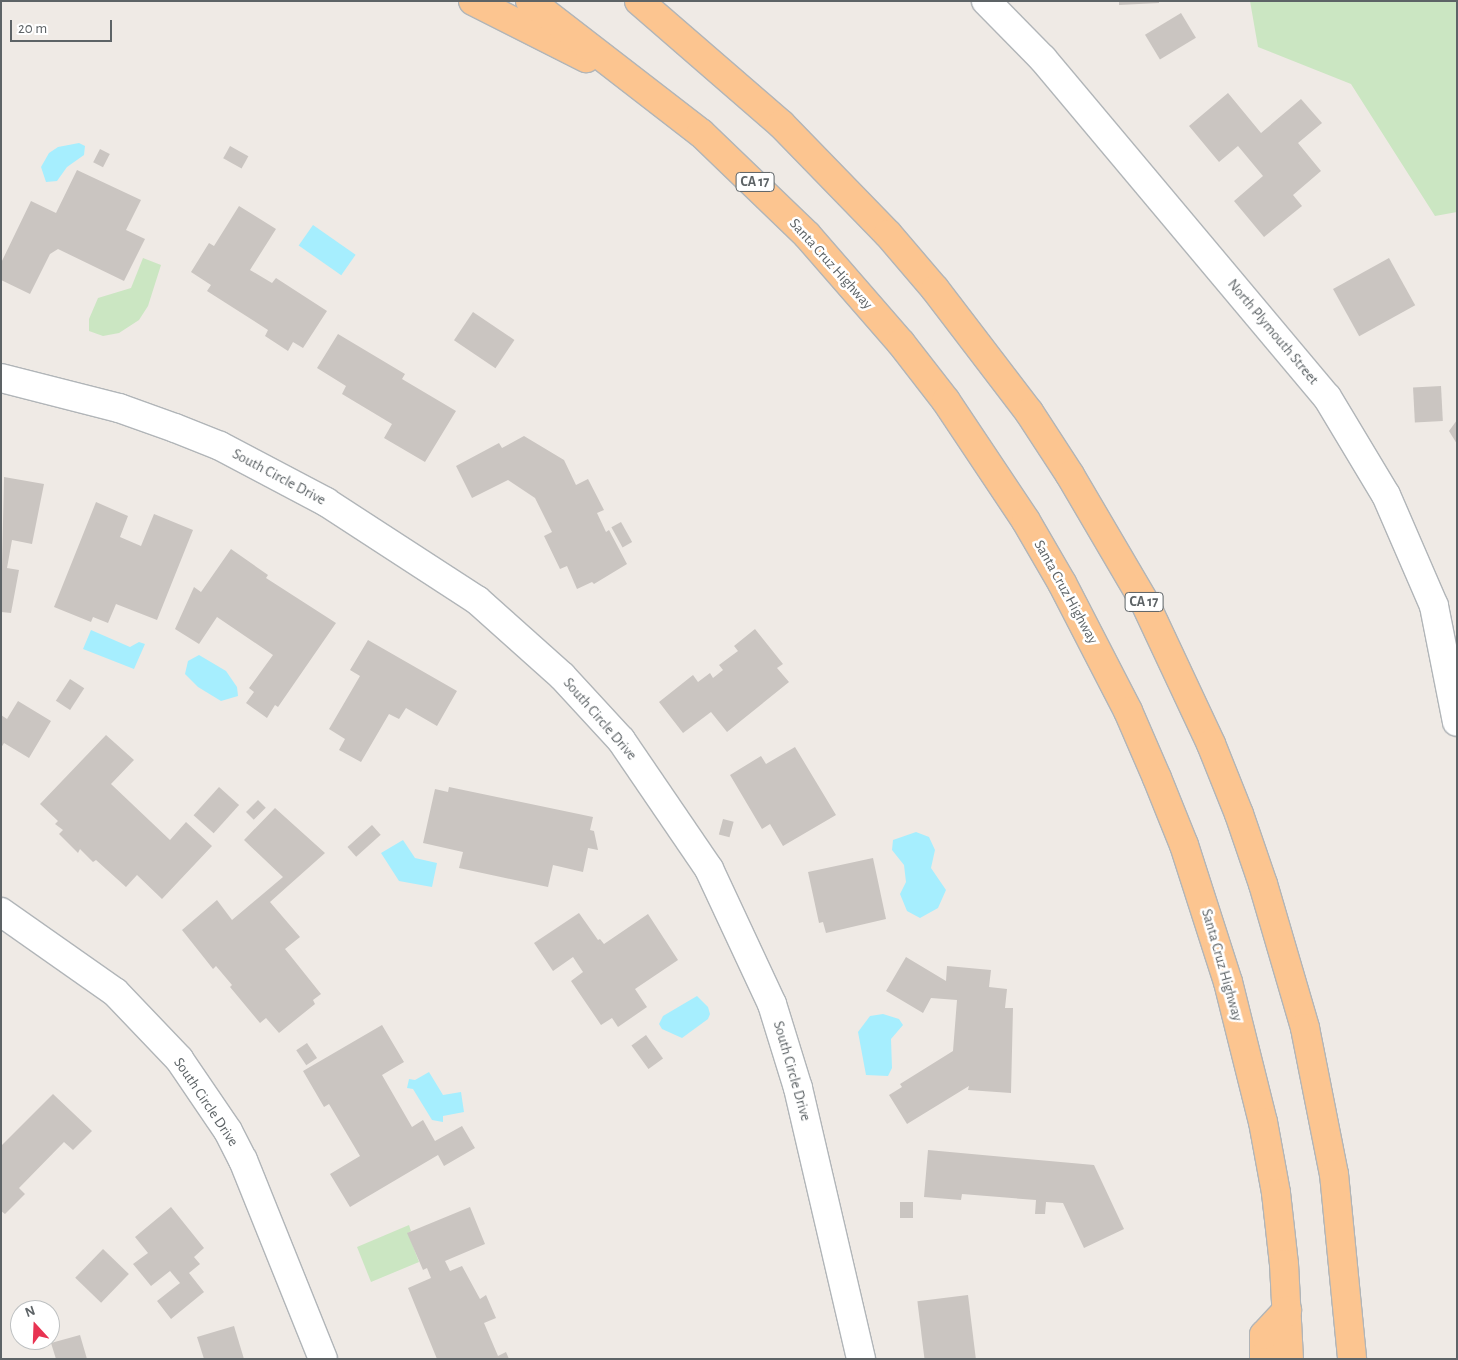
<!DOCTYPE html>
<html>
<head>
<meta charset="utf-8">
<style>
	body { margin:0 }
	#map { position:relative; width:1458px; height:1360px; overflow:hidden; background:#efeae5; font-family:"Alegreya Sans",sans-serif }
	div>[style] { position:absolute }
	.green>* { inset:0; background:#cbe6c2 }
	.water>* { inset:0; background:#a6eefe; transform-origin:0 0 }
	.building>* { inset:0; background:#cac5c1; transform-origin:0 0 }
	.roads { filter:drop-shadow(1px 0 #b1b5b8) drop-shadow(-1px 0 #b1b5b8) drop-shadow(0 1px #b1b5b8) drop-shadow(0 -1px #b1b5b8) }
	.minor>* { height:28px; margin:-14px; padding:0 14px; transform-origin:14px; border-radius:14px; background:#fff }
	.highway>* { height:28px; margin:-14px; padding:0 14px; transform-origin:14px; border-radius:14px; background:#fcc590 }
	span { translate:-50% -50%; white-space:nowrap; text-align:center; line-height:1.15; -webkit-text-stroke:5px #fff; paint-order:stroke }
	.shield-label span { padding:1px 4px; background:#fff; border:1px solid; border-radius:4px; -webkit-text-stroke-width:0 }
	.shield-label { font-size:14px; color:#5d6366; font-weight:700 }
	.street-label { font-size:15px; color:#5d6366 }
	.frame { position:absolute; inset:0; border:2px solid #5d6366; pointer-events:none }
	.north { position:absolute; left:10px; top:1300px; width:50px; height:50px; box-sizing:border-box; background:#fff; border:1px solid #bec1c2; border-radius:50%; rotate:340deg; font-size:14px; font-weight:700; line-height:20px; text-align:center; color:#5d6366 }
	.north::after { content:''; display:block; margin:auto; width:18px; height:22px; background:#e83352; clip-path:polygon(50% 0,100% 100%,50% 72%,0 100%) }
	.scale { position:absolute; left:10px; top:20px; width:102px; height:22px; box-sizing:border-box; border:2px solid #5d6366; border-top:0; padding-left:6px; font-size:15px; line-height:18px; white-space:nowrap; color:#5d6366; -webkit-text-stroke:4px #fff; paint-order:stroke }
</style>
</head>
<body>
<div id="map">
	<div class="green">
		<i style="clip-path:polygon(1250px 1px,1457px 1px,1457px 212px,1435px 216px,1351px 84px,1258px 47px)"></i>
		<i style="clip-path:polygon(143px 258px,161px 265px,148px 306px,139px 320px,119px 333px,103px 336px,89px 331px,89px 319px,98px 298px,131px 288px)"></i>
		<i style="clip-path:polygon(409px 1225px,411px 1231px,408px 1233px,419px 1262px,371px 1282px,357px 1247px)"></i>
	</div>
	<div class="water">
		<i style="clip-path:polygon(79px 143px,85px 146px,84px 155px,67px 167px,57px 181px,46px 182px,41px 167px,49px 153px,58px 147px)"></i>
		<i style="left:313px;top:225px;width:52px;height:25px;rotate:35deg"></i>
		<i style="clip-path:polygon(91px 630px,130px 647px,139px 642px,145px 644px,134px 669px,83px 649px)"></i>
		<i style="clip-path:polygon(199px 655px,226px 671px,237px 687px,238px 696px,221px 701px,198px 687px,185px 674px,188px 661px)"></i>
		<i style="clip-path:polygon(916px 832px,929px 837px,935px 850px,931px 868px,946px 890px,938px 908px,920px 918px,907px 911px,900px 894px,906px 882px,904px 865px,892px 850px,893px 840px)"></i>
		<i style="clip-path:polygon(403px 840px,415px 858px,437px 863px,432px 887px,399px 881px,381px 853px)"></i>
		<i style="clip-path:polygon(697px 996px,708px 1007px,710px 1014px,708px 1019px,682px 1038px,662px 1029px,659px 1024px,663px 1016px)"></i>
		<i style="clip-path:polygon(883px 1014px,899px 1019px,903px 1025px,891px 1039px,892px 1068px,888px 1076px,866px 1075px,858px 1032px,870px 1016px)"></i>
		<i style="clip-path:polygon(429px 1072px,443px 1095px,461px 1092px,464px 1112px,443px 1116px,443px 1122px,432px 1120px,413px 1089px,407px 1088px,409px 1079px,415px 1080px)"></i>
	</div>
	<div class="building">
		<i style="clip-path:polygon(1119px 1px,1159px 1px,1159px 3px,1119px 5px)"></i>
		<i style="left:1181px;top:13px;width:29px;height:42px;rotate:59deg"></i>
		<i style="clip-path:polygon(1228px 93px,1261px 133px,1301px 99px,1322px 123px,1298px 143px,1321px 171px,1293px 195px,1302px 206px,1264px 237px,1234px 201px,1263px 176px,1238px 146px,1219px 162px,1189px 126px)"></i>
		<i style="left:230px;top:146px;width:21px;height:14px;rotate:29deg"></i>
		<i style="left:100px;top:149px;width:11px;height:15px;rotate:27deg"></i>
		<i style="clip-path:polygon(77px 170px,141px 200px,126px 230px,145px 239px,124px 281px,58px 249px,50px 254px,30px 294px,1px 280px,1px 263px,31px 201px,56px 213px)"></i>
		<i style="clip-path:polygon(239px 206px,276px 229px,250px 270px,272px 283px,276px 278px,327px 311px,303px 348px,293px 342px,288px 351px,265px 336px,268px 330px,207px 291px,211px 285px,191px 272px,209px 243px,214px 246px)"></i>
		<i style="left:1389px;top:258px;width:54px;height:64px;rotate:61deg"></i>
		<i style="left:473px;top:312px;width:50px;height:34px;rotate:34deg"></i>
		<i style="clip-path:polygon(338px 334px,405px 374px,402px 379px,456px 411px,425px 462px,384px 438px,392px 424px,342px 394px,346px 386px,317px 368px)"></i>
		<i style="left:1441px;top:386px;width:35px;height:28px;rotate:87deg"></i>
		<i style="clip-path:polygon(1457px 420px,1457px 444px,1449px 431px)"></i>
		<i style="clip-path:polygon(524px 436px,564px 460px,576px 485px,588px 479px,604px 510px,597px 513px,606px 532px,609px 530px,627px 564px,594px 584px,592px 582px,577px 589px,567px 566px,560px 569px,544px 536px,552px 532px,535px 498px,508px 480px,472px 498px,456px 466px,499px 443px,502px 448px)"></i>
		<i style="clip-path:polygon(4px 477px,44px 484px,32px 544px,12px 540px,7px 568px,19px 570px,11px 613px,1px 612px)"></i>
		<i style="clip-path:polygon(96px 502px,128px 516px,120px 537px,141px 546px,154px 514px,193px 530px,157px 620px,116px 604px,108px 623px,93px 617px,91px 622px,54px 607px)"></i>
		<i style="left:621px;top:522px;width:23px;height:11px;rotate:61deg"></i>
		<i style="clip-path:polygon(231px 549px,268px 575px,266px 578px,336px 623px,278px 707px,275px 705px,267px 718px,246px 703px,254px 692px,249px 688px,273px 655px,217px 617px,199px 644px,175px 629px,194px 587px,201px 592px)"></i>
		<i style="clip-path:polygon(755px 629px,783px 664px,777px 668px,789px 682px,727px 732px,711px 712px,683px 733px,659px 702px,693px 675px,698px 682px,710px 673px,713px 678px,723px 670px,719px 665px,738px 651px,734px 646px)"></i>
		<i style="clip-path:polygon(368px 640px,457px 691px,437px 726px,406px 708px,399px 719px,389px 714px,361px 762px,339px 750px,345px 739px,329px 729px,360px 676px,350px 670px)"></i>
		<i style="left:70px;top:679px;width:17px;height:26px;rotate:33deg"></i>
		<i style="clip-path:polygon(18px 701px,51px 721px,29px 758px,4px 743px,1px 748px,1px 715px,7px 719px)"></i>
		<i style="clip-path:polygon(106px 735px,134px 760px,111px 784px,170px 840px,186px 822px,212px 846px,162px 899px,137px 875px,126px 887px,96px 860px,93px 862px,80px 849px,78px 853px,59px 834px,63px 830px,55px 824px,58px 821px,40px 804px)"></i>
		<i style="clip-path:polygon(795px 747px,836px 815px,783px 846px,770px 824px,762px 829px,730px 775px,761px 756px,766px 764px)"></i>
		<i style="left:219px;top:787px;width:27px;height:38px;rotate:42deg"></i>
		<i style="clip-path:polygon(449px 787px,593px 817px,590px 830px,594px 831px,598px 850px,588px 848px,583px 872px,553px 865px,548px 887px,459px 868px,463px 852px,423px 843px,435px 789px,448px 792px)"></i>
		<i style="left:258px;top:800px;width:11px;height:17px;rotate:45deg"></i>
		<i style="clip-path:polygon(275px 808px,325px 853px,270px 902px,300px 937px,285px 949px,321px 994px,313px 1000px,315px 1004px,279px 1033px,266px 1018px,260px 1023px,230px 987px,232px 985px,216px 966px,213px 969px,182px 930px,217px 900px,232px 920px,283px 877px,244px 840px)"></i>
		<i style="left:723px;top:819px;width:11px;height:16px;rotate:15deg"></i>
		<i style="left:372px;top:825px;width:13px;height:33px;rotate:48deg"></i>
		<i style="clip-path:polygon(873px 858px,886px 919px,826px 933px,823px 922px,819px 923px,808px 872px)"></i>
		<i style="clip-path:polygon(579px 913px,598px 940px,600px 939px,604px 944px,648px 914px,678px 960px,635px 989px,647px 1007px,618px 1027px,612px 1018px,601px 1025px,571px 981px,583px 972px,573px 957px,553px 971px,534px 943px)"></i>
		<i style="clip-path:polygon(906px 957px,946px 981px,947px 966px,991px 970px,989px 987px,1007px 989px,1005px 1008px,1013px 1008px,1011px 1093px,968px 1090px,969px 1086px,907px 1124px,889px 1095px,902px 1087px,900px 1084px,953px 1051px,957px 1000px,931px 998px,923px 1013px,886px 991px)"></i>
		<i style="clip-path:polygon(382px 1025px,404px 1062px,382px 1075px,412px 1127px,423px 1120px,435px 1141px,462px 1126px,475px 1148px,444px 1166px,438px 1155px,350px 1207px,330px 1174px,360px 1156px,329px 1104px,324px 1107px,303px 1071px)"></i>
		<i style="left:646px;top:1035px;width:29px;height:18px;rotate:54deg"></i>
		<i style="left:307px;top:1043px;width:18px;height:13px;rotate:56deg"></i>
		<i style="clip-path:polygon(53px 1094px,92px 1131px,73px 1150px,64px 1142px,19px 1188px,25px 1194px,5px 1214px,1px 1211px,1px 1146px)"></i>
		<i style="clip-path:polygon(928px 1150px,1094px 1165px,1124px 1229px,1084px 1248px,1063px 1203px,1046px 1202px,1045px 1214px,1035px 1214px,1036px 1200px,962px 1194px,961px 1200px,924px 1197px)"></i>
		<i style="left:900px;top:1202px;width:13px;height:16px"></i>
		<i style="clip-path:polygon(171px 1207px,204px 1248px,194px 1257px,200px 1264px,189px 1273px,204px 1292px,171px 1319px,157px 1301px,180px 1283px,170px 1271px,151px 1286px,133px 1264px,148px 1253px,135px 1237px)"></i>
		<i style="clip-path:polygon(470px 1207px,485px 1244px,445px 1261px,450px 1271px,462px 1266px,480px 1299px,486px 1295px,496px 1318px,484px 1323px,498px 1356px,506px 1352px,509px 1359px,437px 1359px,408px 1288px,431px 1278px,427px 1268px,423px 1270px,407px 1233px)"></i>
		<i style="left:103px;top:1249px;width:36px;height:40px;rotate:44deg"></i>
		<i style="left:968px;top:1295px;width:64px;height:51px;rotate:83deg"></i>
		<i style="clip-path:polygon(234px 1326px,244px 1359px,204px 1359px,197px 1337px)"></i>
		<i style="clip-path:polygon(80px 1335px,87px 1359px,56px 1359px,51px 1343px)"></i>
	</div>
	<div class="roads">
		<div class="minor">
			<i style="left:986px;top:1px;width:81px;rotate:45.5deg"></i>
			<i style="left:1043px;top:59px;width:441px;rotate:50deg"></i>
			<i style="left:1327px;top:397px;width:114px;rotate:59deg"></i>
			<i style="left:1386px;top:495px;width:121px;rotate:66.6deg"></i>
			<i style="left:1434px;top:606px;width:118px;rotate:78.8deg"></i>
			<i style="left:1px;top:378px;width:122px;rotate:14.3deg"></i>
			<i style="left:119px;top:408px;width:59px;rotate:19.7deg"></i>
			<i style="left:175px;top:428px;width:48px;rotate:21.8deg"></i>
			<i style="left:220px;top:446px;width:120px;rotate:27.8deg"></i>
			<i style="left:326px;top:502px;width:180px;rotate:33deg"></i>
			<i style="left:477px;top:600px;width:114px;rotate:41.8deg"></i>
			<i style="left:562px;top:676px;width:87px;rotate:47.3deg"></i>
			<i style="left:621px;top:740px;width:156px;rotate:55.7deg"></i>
			<i style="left:709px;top:869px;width:149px;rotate:65deg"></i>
			<i style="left:772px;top:1004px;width:88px;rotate:72.8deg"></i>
			<i style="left:798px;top:1088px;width:278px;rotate:76.9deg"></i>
			<i style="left:1px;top:912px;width:139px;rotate:35.1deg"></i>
			<i style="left:115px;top:992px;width:93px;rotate:46.3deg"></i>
			<i style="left:179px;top:1059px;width:87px;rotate:55.8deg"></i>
			<i style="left:228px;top:1131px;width:33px;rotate:63deg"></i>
			<i style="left:243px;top:1160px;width:214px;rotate:68.1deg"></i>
		</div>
		<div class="highway">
			<i style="left:473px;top:1px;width:127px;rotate:26.8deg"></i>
			<i style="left:530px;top:1px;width:216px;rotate:37.7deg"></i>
			<i style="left:701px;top:133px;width:147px;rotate:43.9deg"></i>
			<i style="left:807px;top:235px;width:143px;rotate:49deg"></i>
			<i style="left:901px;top:343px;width:73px;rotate:52.2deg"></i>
			<i style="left:946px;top:401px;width:144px;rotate:56.3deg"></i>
			<i style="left:1026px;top:521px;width:72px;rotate:59.9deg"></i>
			<i style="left:1062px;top:583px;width:144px;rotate:62.7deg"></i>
			<i style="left:1128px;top:711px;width:73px;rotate:66.6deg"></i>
			<i style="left:1157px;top:778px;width:72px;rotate:68.1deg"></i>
			<i style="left:1184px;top:845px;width:144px;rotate:72.2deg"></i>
			<i style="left:1228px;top:982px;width:144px;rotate:76deg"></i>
			<i style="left:1263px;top:1122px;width:72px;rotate:79.6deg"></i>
			<i style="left:1276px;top:1193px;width:71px;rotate:83.6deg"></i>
			<i style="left:1284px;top:1264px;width:95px;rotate:87deg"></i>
			<i style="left:639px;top:1px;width:188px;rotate:40.9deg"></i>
			<i style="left:781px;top:124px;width:153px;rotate:45.8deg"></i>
			<i style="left:888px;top:234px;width:72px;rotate:49.5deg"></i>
			<i style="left:935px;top:289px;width:155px;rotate:52.6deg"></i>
			<i style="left:1029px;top:412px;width:75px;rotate:56.9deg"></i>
			<i style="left:1070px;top:475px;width:148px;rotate:59.6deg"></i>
			<i style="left:1145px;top:603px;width:156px;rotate:64.9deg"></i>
			<i style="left:1211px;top:744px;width:75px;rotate:68.2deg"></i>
			<i style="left:1239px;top:814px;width:74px;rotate:71.1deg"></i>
			<i style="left:1263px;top:884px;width:150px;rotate:73.7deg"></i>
			<i style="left:1305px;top:1028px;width:149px;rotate:78.8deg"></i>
			<i style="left:1334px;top:1174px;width:186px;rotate:84.4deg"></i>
			<i style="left:1264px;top:1359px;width:24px;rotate:-90deg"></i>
			<i style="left:1264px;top:1335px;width:34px;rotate:-47deg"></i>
		</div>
	</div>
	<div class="shield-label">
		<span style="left:755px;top:182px">CA 17</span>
		<span style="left:1144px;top:602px">CA 17</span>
	</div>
	<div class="street-label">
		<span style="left:831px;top:264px;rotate:48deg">Santa Cruz Highway</span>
		<span style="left:1273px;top:332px;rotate:50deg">North Plymouth Street</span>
		<span style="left:279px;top:477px;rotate:28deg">South Circle Drive</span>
		<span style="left:1066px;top:592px;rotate:61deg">Santa Cruz Highway</span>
		<span style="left:600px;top:719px;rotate:49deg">South Circle Drive</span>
		<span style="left:1222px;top:965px;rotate:74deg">Santa Cruz Highway</span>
		<span style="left:792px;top:1071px;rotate:74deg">South Circle Drive</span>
		<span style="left:206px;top:1102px;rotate:56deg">South Circle Drive</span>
	</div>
	<div class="frame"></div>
	<div class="north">N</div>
	<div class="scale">20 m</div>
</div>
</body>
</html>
